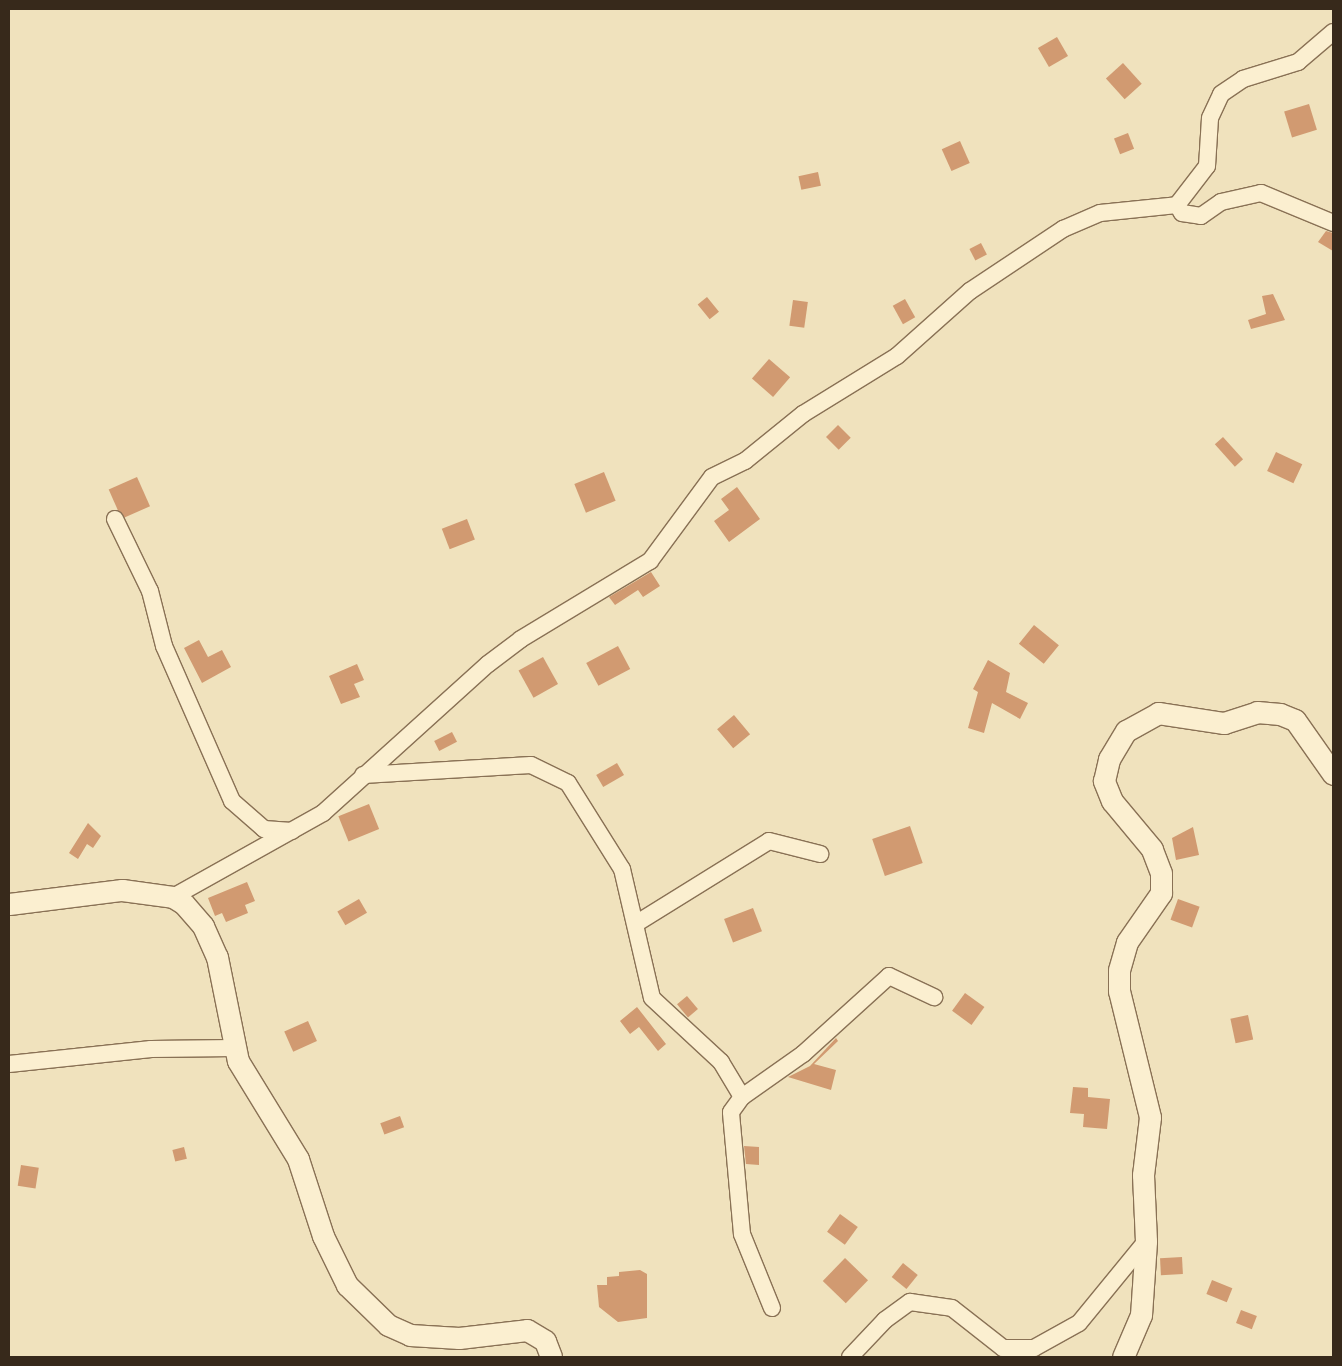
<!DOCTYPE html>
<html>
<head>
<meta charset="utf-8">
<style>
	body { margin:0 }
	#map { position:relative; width:1342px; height:1366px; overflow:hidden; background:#f0e2bd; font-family:"Playfair Display",serif }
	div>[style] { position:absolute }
	.building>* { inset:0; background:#d19a71; transform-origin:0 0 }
	.roads { filter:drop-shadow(1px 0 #897155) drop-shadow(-1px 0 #897155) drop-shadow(0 1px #897155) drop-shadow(0 -1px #897155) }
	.minor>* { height:16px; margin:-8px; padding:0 8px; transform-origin:8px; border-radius:8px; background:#fbefd0 }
	.tertiary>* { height:21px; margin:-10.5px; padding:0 10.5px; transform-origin:10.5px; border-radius:10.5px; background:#fbefd0 }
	span { translate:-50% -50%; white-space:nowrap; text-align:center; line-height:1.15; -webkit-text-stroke:4px #f7eccd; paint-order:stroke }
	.frame { position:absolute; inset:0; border:10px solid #37291b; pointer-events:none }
</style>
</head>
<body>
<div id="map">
	<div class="building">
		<i style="left:1057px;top:37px;width:22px;height:22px;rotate:60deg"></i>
		<i style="left:1123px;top:63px;width:28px;height:23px;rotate:48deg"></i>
		<i style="left:1309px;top:104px;width:27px;height:26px;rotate:73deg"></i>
		<i style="left:1128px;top:133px;width:17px;height:15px;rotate:69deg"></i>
		<i style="left:960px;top:141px;width:24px;height:20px;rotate:66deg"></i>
		<i style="left:818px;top:172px;width:14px;height:20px;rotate:78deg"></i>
		<i style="clip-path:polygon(1326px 231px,1333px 233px,1333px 251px,1318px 242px)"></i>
		<i style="left:981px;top:243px;width:13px;height:13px;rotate:63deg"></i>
		<i style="clip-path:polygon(1273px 294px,1285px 320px,1251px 329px,1248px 320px,1266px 314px,1262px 296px)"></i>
		<i style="left:707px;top:297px;width:19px;height:12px;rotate:51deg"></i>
		<i style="left:905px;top:299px;width:21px;height:14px;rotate:61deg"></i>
		<i style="left:793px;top:300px;width:15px;height:26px;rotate:8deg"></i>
		<i style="left:769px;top:359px;width:28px;height:26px;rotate:41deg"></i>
		<i style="left:838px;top:425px;width:18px;height:17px;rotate:45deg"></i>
		<i style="left:1223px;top:437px;width:30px;height:11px;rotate:48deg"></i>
		<i style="left:1276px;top:452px;width:29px;height:21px;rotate:25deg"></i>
		<i style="left:604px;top:472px;width:31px;height:32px;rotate:68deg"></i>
		<i style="left:137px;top:477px;width:32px;height:31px;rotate:66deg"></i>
		<i style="clip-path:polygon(737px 487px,760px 519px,729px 542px,714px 521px,729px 510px,721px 499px)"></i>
		<i style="left:467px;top:519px;width:22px;height:27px;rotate:69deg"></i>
		<i style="clip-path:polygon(651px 572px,660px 586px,643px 597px,638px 590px,615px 605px,609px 597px)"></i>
		<i style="left:1034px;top:625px;width:32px;height:24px;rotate:39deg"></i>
		<i style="clip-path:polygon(199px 640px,208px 657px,222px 650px,231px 667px,202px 683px,184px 648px)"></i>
		<i style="left:618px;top:646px;width:26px;height:36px;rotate:62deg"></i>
		<i style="left:543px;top:657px;width:31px;height:28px;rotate:61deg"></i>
		<i style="clip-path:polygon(988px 660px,1010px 673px,1006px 692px,1028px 703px,1020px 719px,992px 703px,984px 733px,968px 728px,978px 692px,973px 689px)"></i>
		<i style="clip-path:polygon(357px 664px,364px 680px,354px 684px,360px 697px,341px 704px,329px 676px)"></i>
		<i style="left:734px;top:715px;width:25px;height:22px;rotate:50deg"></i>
		<i style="left:452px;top:732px;width:11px;height:20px;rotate:63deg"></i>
		<i style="left:617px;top:763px;width:14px;height:24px;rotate:60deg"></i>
		<i style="left:369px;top:804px;width:27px;height:33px;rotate:68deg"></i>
		<i style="clip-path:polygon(88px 823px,101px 836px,93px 848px,87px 844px,78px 859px,69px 853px)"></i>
		<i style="left:910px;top:826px;width:39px;height:40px;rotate:71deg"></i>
		<i style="clip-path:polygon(1193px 827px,1199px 855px,1176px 860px,1172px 838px)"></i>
		<i style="clip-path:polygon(247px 882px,255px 901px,245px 905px,248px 913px,226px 922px,222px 913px,215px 916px,208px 898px)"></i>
		<i style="left:359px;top:899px;width:16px;height:25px;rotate:60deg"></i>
		<i style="left:1178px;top:899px;width:23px;height:22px;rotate:20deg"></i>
		<i style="left:753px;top:908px;width:25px;height:31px;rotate:69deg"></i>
		<i style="left:965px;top:993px;width:24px;height:22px;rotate:36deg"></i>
		<i style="left:687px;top:996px;width:17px;height:13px;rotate:50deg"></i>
		<i style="clip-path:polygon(637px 1007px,666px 1044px,658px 1051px,639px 1027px,630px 1034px,620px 1021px)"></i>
		<i style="left:1248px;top:1015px;width:25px;height:18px;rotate:78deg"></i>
		<i style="left:308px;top:1021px;width:22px;height:26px;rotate:66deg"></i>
		<i style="clip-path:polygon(836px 1038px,838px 1041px,814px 1064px,836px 1070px,831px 1090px,788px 1077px,810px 1066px)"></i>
		<i style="clip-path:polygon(1073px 1087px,1088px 1088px,1088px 1097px,1110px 1099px,1107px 1129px,1083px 1127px,1084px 1114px,1070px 1113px)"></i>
		<i style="left:400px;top:1116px;width:12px;height:21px;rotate:70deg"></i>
		<i style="clip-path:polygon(744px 1146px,759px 1147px,759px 1165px,746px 1164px)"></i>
		<i style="left:184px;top:1147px;width:12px;height:12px;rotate:76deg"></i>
		<i style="left:21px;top:1165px;width:18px;height:21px;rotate:9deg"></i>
		<i style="left:840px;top:1214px;width:22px;height:22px;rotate:36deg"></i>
		<i style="left:1182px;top:1257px;width:17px;height:22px;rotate:87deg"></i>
		<i style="left:845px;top:1258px;width:32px;height:32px;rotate:44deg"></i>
		<i style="left:903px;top:1263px;width:19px;height:18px;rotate:39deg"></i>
		<i style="clip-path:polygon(640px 1270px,647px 1274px,647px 1318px,618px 1322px,599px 1307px,597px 1285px,607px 1285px,607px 1277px,619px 1276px,619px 1272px)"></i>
		<i style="left:1212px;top:1280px;width:22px;height:15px;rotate:22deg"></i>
		<i style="left:1241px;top:1310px;width:17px;height:14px;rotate:21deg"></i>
	</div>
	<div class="roads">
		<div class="minor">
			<i style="left:1177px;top:205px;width:9px;rotate:58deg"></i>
			<i style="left:1182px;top:213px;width:19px;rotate:9deg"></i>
			<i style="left:1201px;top:216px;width:24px;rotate:-35deg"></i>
			<i style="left:1221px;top:202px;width:41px;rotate:-12.7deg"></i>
			<i style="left:1261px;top:193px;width:78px;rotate:22.6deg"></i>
			<i style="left:115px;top:519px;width:80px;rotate:64.1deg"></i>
			<i style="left:150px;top:591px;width:57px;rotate:75.7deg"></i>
			<i style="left:164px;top:646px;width:169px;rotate:66.3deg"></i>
			<i style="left:232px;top:801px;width:43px;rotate:41.2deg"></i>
			<i style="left:264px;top:829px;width:28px;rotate:4deg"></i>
			<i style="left:363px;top:775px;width:168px;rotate:-3.4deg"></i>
			<i style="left:531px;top:765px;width:41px;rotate:25.9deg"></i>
			<i style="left:568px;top:783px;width:102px;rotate:57.9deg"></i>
			<i style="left:622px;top:869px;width:132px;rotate:76.9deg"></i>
			<i style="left:652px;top:998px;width:94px;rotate:42.8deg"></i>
			<i style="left:721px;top:1062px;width:41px;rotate:59deg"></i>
			<i style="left:173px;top:897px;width:172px;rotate:-29.2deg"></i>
			<i style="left:323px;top:813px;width:222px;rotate:-42.1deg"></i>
			<i style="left:488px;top:664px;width:41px;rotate:-37.1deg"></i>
			<i style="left:521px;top:639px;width:151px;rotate:-31.2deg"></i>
			<i style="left:650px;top:561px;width:104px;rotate:-53.6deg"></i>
			<i style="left:712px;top:477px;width:37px;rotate:-26deg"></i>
			<i style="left:745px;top:461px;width:75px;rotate:-39deg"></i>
			<i style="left:803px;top:414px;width:110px;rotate:-31.7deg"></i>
			<i style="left:897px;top:356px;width:98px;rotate:-41.7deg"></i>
			<i style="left:970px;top:291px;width:112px;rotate:-33.7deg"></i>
			<i style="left:1063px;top:229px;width:40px;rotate:-23.4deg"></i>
			<i style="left:1100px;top:213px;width:77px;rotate:-5.9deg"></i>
			<i style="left:1177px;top:205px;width:49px;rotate:-52.4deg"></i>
			<i style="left:1207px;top:166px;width:48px;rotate:-86.4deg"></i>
			<i style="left:1210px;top:118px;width:26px;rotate:-65deg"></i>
			<i style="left:1221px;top:94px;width:27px;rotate:-34deg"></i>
			<i style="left:1243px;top:79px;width:58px;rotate:-17.2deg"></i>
			<i style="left:1298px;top:62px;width:46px;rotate:-40.6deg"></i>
			<i style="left:637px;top:923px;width:155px;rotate:-31.8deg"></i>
			<i style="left:769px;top:841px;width:53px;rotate:14.3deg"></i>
			<i style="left:9px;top:1064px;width:143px;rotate:-6deg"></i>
			<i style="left:151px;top:1049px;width:83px;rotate:-0.7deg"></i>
			<i style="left:772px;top:1308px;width:80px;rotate:-112.1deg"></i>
			<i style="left:742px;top:1234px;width:122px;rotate:-95.2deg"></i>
			<i style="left:731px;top:1112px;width:19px;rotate:-54deg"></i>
			<i style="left:742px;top:1097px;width:75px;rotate:-35.2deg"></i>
			<i style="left:803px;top:1054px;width:116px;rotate:-42.2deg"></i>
			<i style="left:889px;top:976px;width:50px;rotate:25deg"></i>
			<i style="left:850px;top:1357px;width:51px;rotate:-46.6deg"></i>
			<i style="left:885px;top:1320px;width:31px;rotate:-36deg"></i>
			<i style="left:910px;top:1302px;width:42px;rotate:8.1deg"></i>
			<i style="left:952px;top:1308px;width:65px;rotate:38.1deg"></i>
			<i style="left:1003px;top:1348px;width:31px"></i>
			<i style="left:1034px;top:1348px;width:51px;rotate:-29.1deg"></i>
			<i style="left:1079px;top:1323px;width:106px;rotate:-50.7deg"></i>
		</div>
		<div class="tertiary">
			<i style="left:9px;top:904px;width:114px;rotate:-7.1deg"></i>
			<i style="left:122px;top:890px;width:51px;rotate:7.8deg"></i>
			<i style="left:173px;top:897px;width:13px;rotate:32deg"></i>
			<i style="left:184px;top:904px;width:29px;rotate:49deg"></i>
			<i style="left:203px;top:926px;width:34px;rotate:66deg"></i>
			<i style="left:217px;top:957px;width:106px;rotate:78.6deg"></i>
			<i style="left:238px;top:1061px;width:115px;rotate:58.5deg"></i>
			<i style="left:298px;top:1159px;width:81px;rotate:72deg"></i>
			<i style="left:323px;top:1236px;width:55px;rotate:63.9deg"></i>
			<i style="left:347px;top:1285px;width:57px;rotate:44.3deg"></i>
			<i style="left:388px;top:1325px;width:24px;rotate:24deg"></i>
			<i style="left:410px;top:1335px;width:49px;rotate:3.5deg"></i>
			<i style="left:459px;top:1338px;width:68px;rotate:-6.7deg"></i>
			<i style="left:527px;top:1330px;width:21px;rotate:31deg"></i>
			<i style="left:545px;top:1341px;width:17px;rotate:69deg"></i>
			<i style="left:1123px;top:1357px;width:46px;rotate:-66.8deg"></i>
			<i style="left:1141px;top:1315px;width:74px;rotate:-86.1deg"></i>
			<i style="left:1146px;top:1241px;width:66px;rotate:-92.6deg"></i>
			<i style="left:1143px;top:1175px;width:58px;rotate:-83.1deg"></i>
			<i style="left:1150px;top:1117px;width:130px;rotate:-103.8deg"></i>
			<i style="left:1119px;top:991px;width:21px;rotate:-90deg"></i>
			<i style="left:1119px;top:970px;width:29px;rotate:-74deg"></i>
			<i style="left:1127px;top:942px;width:60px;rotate:-55.2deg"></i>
			<i style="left:1161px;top:893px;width:20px;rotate:-90deg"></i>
			<i style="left:1161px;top:873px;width:26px;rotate:-111deg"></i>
			<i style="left:1152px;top:849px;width:62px;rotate:-129.8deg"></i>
			<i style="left:1112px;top:801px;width:22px;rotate:-112deg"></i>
			<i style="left:1104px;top:781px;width:23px;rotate:-77deg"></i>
			<i style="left:1109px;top:759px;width:33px;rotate:-59deg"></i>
			<i style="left:1126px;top:731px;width:37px;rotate:-29deg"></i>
			<i style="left:1158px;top:713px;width:67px;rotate:8.6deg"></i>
			<i style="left:1224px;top:723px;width:35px;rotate:-18deg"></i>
			<i style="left:1257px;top:712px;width:23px;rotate:5deg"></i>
			<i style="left:1280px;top:714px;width:16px;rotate:22deg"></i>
			<i style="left:1295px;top:720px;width:66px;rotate:54.9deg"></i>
		</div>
	</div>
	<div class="frame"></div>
</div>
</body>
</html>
